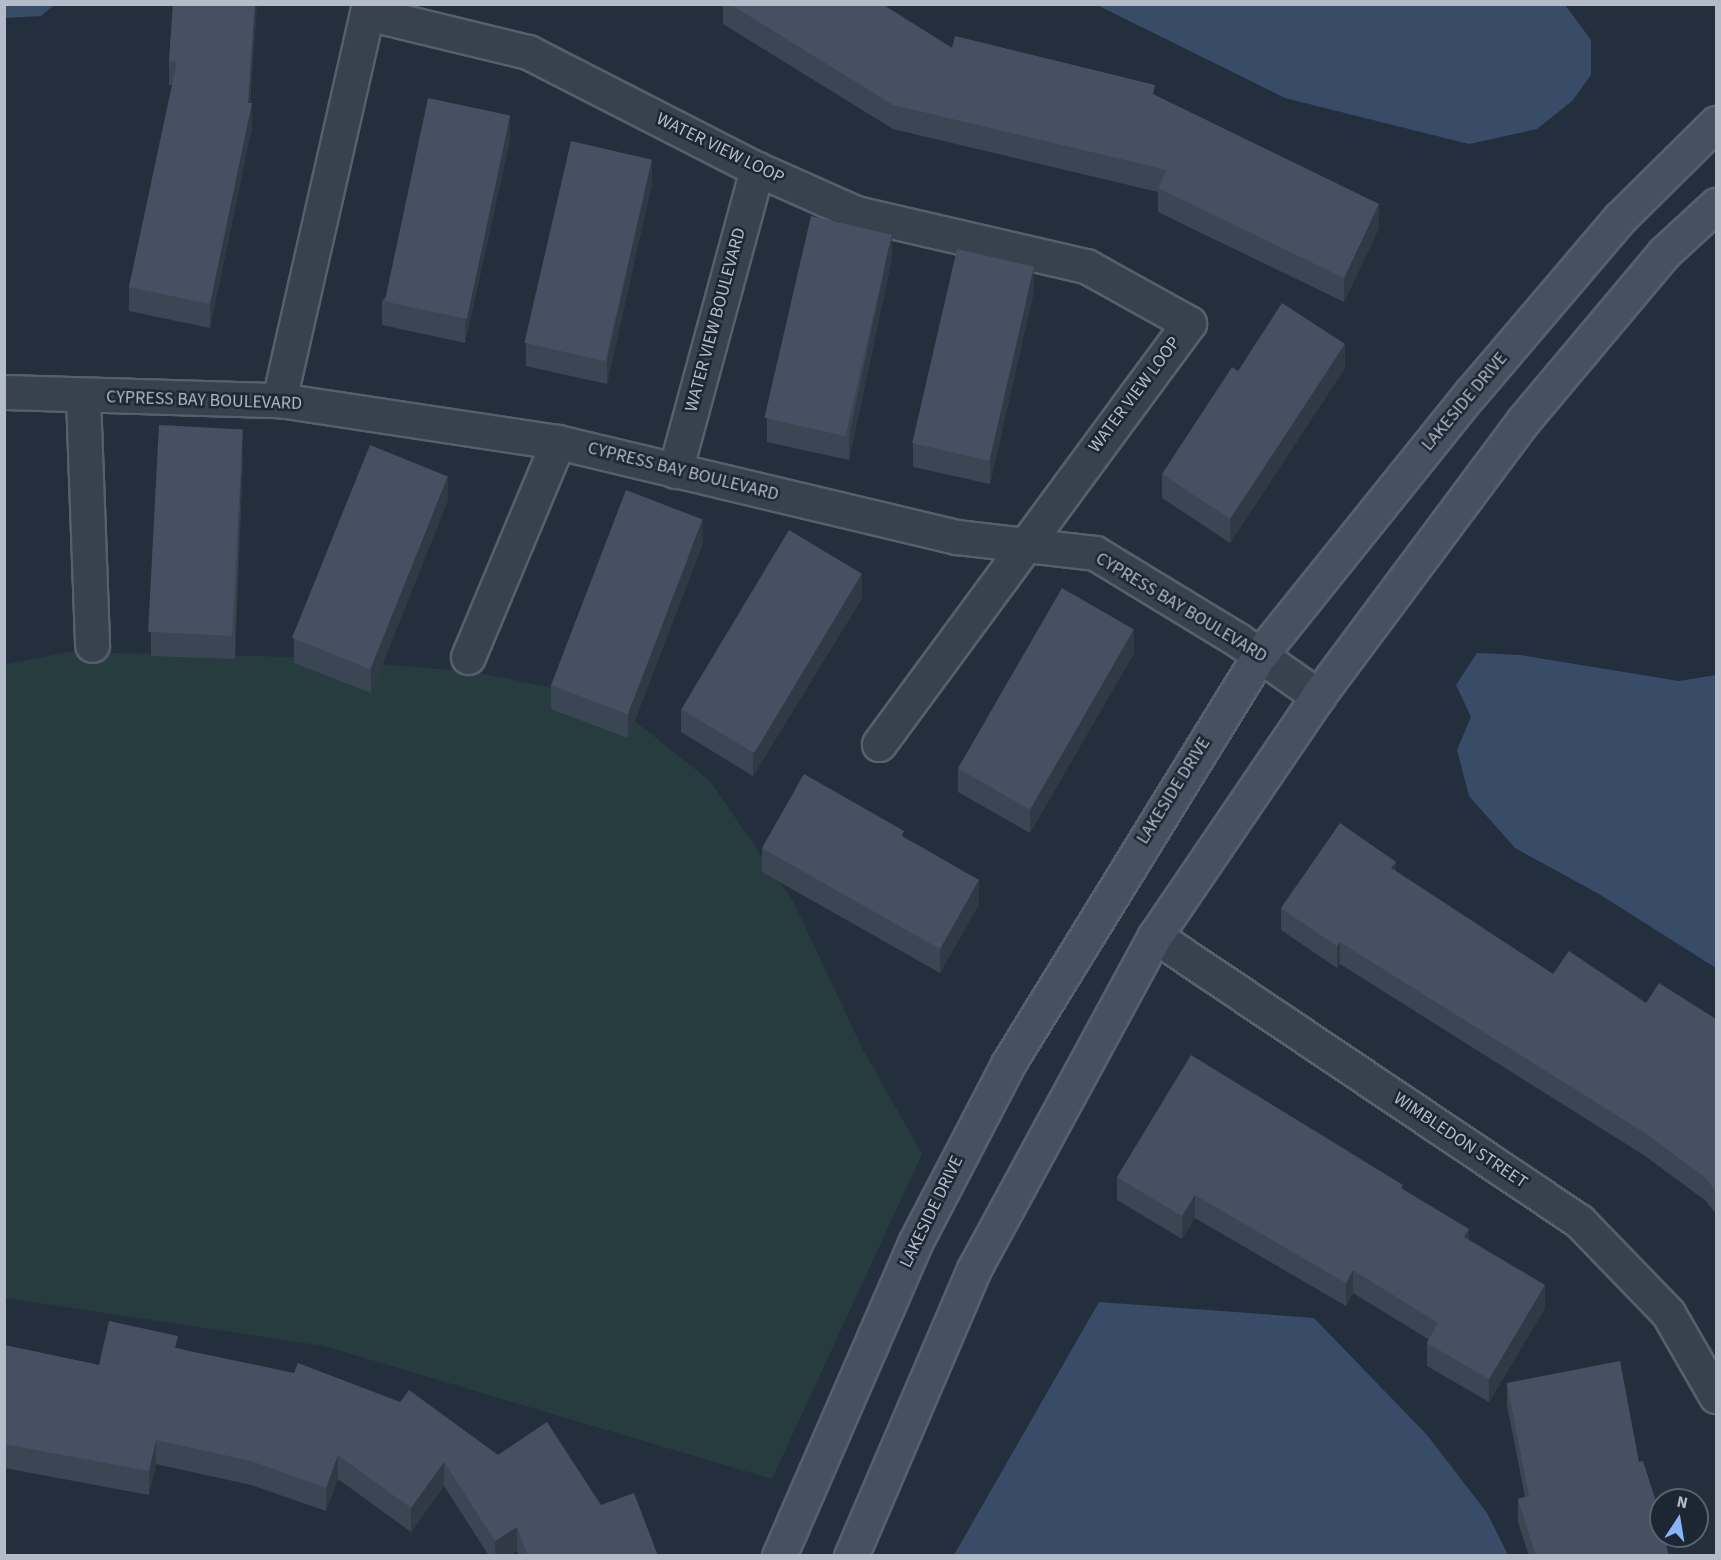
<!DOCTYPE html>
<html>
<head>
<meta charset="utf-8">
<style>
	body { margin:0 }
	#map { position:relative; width:1721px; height:1560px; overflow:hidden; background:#242f3e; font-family:"Source Sans 3",sans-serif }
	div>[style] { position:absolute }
	.green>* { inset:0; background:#263c3f }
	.water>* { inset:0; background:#394c67 }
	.roads { filter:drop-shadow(2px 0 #565f6c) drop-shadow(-2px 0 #565f6c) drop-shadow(0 2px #565f6c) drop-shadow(0 -2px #565f6c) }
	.street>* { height:33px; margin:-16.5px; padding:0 16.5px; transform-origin:16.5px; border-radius:16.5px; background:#38414e }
	.secondary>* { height:33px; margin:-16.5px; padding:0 16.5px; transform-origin:16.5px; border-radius:16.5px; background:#465061 }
	.wall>* { inset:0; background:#3b4654 }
	.shaded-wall>* { inset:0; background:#303945 }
	.building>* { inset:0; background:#455162; transform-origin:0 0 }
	span { translate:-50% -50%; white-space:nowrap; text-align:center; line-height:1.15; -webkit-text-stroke:5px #1d2633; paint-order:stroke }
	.street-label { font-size:18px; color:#b4bcc9 }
	.frame { position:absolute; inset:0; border:6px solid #b4bcc9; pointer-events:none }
	.north { position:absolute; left:1649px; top:1488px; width:60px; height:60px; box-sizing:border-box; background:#1d2633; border:2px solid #59626f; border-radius:50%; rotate:12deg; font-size:16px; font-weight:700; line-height:24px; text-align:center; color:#b4bcc9 }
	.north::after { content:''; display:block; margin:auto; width:21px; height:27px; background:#8ab4f8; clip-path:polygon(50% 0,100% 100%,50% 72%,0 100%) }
</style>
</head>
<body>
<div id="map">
	<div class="green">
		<i style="clip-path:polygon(69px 652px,298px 657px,475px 672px,607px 699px,710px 781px,794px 903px,862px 1048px,922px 1154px,772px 1479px,324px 1346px,5px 1298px,4px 665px)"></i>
	</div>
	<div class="water">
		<i style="clip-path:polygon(4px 5px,5px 4px,54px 5px,41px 16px,5px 18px)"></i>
		<i style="clip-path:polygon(1097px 5px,1565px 5px,1591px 40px,1591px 75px,1572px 101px,1537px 129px,1469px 144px,1285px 98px)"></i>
		<i style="clip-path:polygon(1477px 653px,1520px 655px,1679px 681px,1716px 675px,1716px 968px,1599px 894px,1515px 848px,1469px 796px,1457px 750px,1471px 717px,1456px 685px)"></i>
		<i style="clip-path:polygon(1099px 1302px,1314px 1318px,1427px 1435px,1487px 1513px,1508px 1555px,954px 1555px)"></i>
	</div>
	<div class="roads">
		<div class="street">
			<i style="left:4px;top:392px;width:275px;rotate:1.7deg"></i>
			<i style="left:279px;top:400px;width:282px;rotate:8.6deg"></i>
			<i style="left:558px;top:442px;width:410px;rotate:13.4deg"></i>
			<i style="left:957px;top:537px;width:139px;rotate:6.6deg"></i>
			<i style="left:1095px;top:553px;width:167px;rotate:31.3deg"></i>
			<i style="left:1238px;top:640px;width:98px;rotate:35deg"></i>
			<i style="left:83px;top:397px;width:248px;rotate:87.9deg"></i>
			<i style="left:279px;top:400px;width:397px;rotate:-77.2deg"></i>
			<i style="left:367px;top:13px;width:166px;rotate:13.6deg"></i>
			<i style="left:528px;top:52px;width:257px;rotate:27.1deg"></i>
			<i style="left:757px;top:169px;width:108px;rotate:24deg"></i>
			<i style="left:856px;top:213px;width:236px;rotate:13deg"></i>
			<i style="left:1086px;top:266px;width:118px;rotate:29deg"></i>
			<i style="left:1189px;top:323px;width:523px;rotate:126.37deg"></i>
			<i style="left:675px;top:471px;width:313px;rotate:-74.8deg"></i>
			<i style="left:468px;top:657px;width:233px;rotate:-67.3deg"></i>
			<i style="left:1155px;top:936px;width:511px;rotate:33.91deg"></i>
			<i style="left:1579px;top:1221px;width:128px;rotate:45.9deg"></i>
			<i style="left:1668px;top:1313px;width:96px;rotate:60deg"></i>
		</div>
		<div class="secondary">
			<i style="left:779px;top:1556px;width:341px;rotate:-66.5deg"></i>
			<i style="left:915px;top:1243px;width:202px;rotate:-62.5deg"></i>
			<i style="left:1008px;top:1064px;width:480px;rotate:-58.4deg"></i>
			<i style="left:1260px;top:655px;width:336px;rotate:-51.2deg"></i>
			<i style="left:1471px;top:393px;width:230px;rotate:-49.6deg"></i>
			<i style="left:1620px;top:218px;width:135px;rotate:-44.7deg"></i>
			<i style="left:851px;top:1556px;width:312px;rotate:-66.8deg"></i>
			<i style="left:974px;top:1269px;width:379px;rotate:-61.5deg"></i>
			<i style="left:1155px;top:936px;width:290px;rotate:-55.8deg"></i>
			<i style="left:1318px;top:696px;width:343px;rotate:-53.3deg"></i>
			<i style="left:1523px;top:421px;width:219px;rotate:-50deg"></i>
			<i style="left:1664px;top:253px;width:71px;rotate:-42.7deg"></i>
		</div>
	</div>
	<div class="wall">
		<i style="clip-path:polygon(173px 4px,257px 4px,250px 103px,252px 127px,210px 328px,129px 311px,129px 287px,172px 85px,169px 85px,169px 61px)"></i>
		<i style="clip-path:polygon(716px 4px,882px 4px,952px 48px,1155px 95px,1379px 228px,1344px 302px,1158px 212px,1158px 192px,893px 129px,723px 24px,723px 7px)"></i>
		<i style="clip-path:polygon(510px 140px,465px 343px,382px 325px,382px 301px)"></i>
		<i style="clip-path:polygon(652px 183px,607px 384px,526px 366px,526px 343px)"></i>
		<i style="clip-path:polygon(892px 258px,849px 460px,767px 442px,767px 418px)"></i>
		<i style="clip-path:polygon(1034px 291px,990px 484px,913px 467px,913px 443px)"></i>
		<i style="clip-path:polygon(1345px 368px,1230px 543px,1162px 498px,1162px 474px,1238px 371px)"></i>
		<i style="clip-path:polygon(243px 453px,235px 659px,151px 656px,151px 632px)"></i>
		<i style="clip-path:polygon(448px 500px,371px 693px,294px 663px,294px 639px)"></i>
		<i style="clip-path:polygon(703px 543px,628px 738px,551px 709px,551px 685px)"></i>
		<i style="clip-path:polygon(862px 598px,753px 776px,681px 732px,681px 709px)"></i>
		<i style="clip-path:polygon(1134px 653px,1030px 833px,958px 792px,958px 768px)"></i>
		<i style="clip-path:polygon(904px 837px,979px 904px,940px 973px,762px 872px,762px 848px)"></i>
		<i style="clip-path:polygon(1396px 871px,1553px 974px,1646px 1003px,1716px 1019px,1716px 1214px,1706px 1201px,1645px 1156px,1340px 964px,1337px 968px,1281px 930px,1281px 908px)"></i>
		<i style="clip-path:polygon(1117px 1177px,1403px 1189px,1469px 1240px,1545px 1308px,1489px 1402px,1427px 1366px,1427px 1343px,1428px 1339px,1353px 1293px,1346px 1306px,1195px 1218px,1182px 1239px,1117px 1200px)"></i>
		<i style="clip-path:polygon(4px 1345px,99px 1365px,178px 1348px,498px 1455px,601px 1505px,658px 1556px,519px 1556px,517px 1551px,510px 1556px,489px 1556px,444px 1486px,411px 1532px,338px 1479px,326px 1511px,251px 1485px,156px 1464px,149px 1495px,4px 1468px)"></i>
		<i style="clip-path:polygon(1507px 1383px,1639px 1462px,1666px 1536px,1666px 1545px,1669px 1556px,1529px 1556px,1518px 1522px,1518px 1499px,1525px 1497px,1507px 1405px)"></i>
	</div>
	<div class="shaded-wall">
		<i style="clip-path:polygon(255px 4px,257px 4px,248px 121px,252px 103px,252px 127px,210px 328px,210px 304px,248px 103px)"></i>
		<i style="clip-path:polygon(510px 116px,510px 140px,465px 343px,465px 319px)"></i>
		<i style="clip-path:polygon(652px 159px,652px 183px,607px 384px,607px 360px)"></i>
		<i style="clip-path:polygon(1379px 204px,1379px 228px,1344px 302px,1344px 278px)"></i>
		<i style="clip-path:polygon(892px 234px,892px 258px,849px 460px,849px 436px)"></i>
		<i style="clip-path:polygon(1034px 267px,1034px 291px,990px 484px,990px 460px)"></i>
		<i style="clip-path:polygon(1345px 344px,1345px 368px,1230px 543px,1230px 519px)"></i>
		<i style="clip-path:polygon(243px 429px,243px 453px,235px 659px,235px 635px)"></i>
		<i style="clip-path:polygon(448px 476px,448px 500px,371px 693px,371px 669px)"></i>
		<i style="clip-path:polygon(703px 519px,703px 543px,628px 738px,628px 714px)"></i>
		<i style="clip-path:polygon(862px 574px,862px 598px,753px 776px,753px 752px)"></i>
		<i style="clip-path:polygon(1134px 629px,1134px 653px,1030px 833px,1030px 809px)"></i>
		<i style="clip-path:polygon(1396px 862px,1396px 884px,1391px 868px)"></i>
		<i style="clip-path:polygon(979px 880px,979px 904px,940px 973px,940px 949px)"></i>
		<i style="clip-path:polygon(1340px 942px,1340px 964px,1337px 968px,1337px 946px)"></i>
		<i style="clip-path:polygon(1195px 1195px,1195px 1218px,1182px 1239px,1182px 1216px)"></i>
		<i style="clip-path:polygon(1469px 1229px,1469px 1252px,1464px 1237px)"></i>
		<i style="clip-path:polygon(1353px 1270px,1353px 1293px,1346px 1306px,1346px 1283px)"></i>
		<i style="clip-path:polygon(1545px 1285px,1545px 1308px,1489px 1402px,1489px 1379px)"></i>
		<i style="clip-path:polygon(156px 1440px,156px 1464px,149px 1495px,149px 1471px)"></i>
		<i style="clip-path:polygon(338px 1455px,338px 1479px,326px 1511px,326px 1488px)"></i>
		<i style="clip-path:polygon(444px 1462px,444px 1486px,411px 1532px,411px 1508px)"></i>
		<i style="clip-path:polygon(517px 1527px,517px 1551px,510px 1556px,495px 1556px,495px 1541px)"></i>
	</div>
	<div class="building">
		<i style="clip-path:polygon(173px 4px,255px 4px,248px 103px,252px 103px,210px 304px,129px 287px,177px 62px,169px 61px)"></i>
		<i style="clip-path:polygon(730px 4px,882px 4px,952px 48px,955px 36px,1155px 85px,1153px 94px,1379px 204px,1344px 278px,1158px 188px,1167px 170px,893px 105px)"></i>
		<i style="left:428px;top:98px;width:84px;height:208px;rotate:12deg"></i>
		<i style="left:571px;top:141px;width:83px;height:207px;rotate:13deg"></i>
		<i style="left:811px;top:216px;width:83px;height:207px;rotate:13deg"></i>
		<i style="left:957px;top:249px;width:79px;height:199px;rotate:13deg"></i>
		<i style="clip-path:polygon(1282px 303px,1345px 344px,1230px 519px,1162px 474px,1232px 367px,1238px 371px)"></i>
		<i style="left:159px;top:425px;width:84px;height:207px;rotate:3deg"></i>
		<i style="left:370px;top:445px;width:84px;height:208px;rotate:22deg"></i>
		<i style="left:626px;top:490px;width:82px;height:209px;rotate:21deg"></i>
		<i style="left:789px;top:530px;width:85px;height:209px;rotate:31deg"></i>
		<i style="left:1062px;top:588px;width:83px;height:208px;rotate:30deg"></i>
		<i style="clip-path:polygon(804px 774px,904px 831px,902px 836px,979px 880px,940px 949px,762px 848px)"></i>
		<i style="clip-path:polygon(1340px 823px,1396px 862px,1391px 868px,1553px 974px,1569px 951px,1646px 1003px,1659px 983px,1716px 1019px,1716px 1192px,1706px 1178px,1645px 1133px,1340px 942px,1337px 946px,1281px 908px)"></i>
		<i style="clip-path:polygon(1191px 1055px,1403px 1185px,1401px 1188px,1469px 1229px,1464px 1237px,1545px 1285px,1489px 1379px,1427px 1343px,1438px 1323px,1353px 1270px,1346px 1283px,1195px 1195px,1182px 1216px,1117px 1177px)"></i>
		<i style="clip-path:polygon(109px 1321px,178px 1336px,175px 1348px,294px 1373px,298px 1363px,400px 1402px,409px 1390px,498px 1455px,547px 1422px,601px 1505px,634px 1493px,658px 1556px,528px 1556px,517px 1527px,495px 1541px,444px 1462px,411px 1508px,338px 1455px,326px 1488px,251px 1461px,156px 1440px,149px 1471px,4px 1444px,4px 1345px,99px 1365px)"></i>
		<i style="clip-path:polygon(1620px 1361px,1639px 1462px,1643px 1461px,1661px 1517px,1661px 1536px,1664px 1536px,1669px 1556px,1536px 1556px,1518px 1499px,1529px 1496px,1507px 1383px)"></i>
	</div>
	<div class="street-label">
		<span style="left:720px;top:149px;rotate:26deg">WATER VIEW LOOP</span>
		<span style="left:716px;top:320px;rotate:-75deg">WATER VIEW BOULEVARD</span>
		<span style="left:1135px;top:395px;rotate:-53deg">WATER VIEW LOOP</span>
		<span style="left:204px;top:401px;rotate:2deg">CYPRESS BAY BOULEVARD</span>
		<span style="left:1465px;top:402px;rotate:-50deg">LAKESIDE DRIVE</span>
		<span style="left:683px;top:472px;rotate:14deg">CYPRESS BAY BOULEVARD</span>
		<span style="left:1181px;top:608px;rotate:31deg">CYPRESS BAY BOULEVARD</span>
		<span style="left:1174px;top:791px;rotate:-58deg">LAKESIDE DRIVE</span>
		<span style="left:1460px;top:1141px;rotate:34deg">WIMBLEDON STREET</span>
		<span style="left:932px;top:1212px;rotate:-64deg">LAKESIDE DRIVE</span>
	</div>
	<div class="frame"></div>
	<div class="north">N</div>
</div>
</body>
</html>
